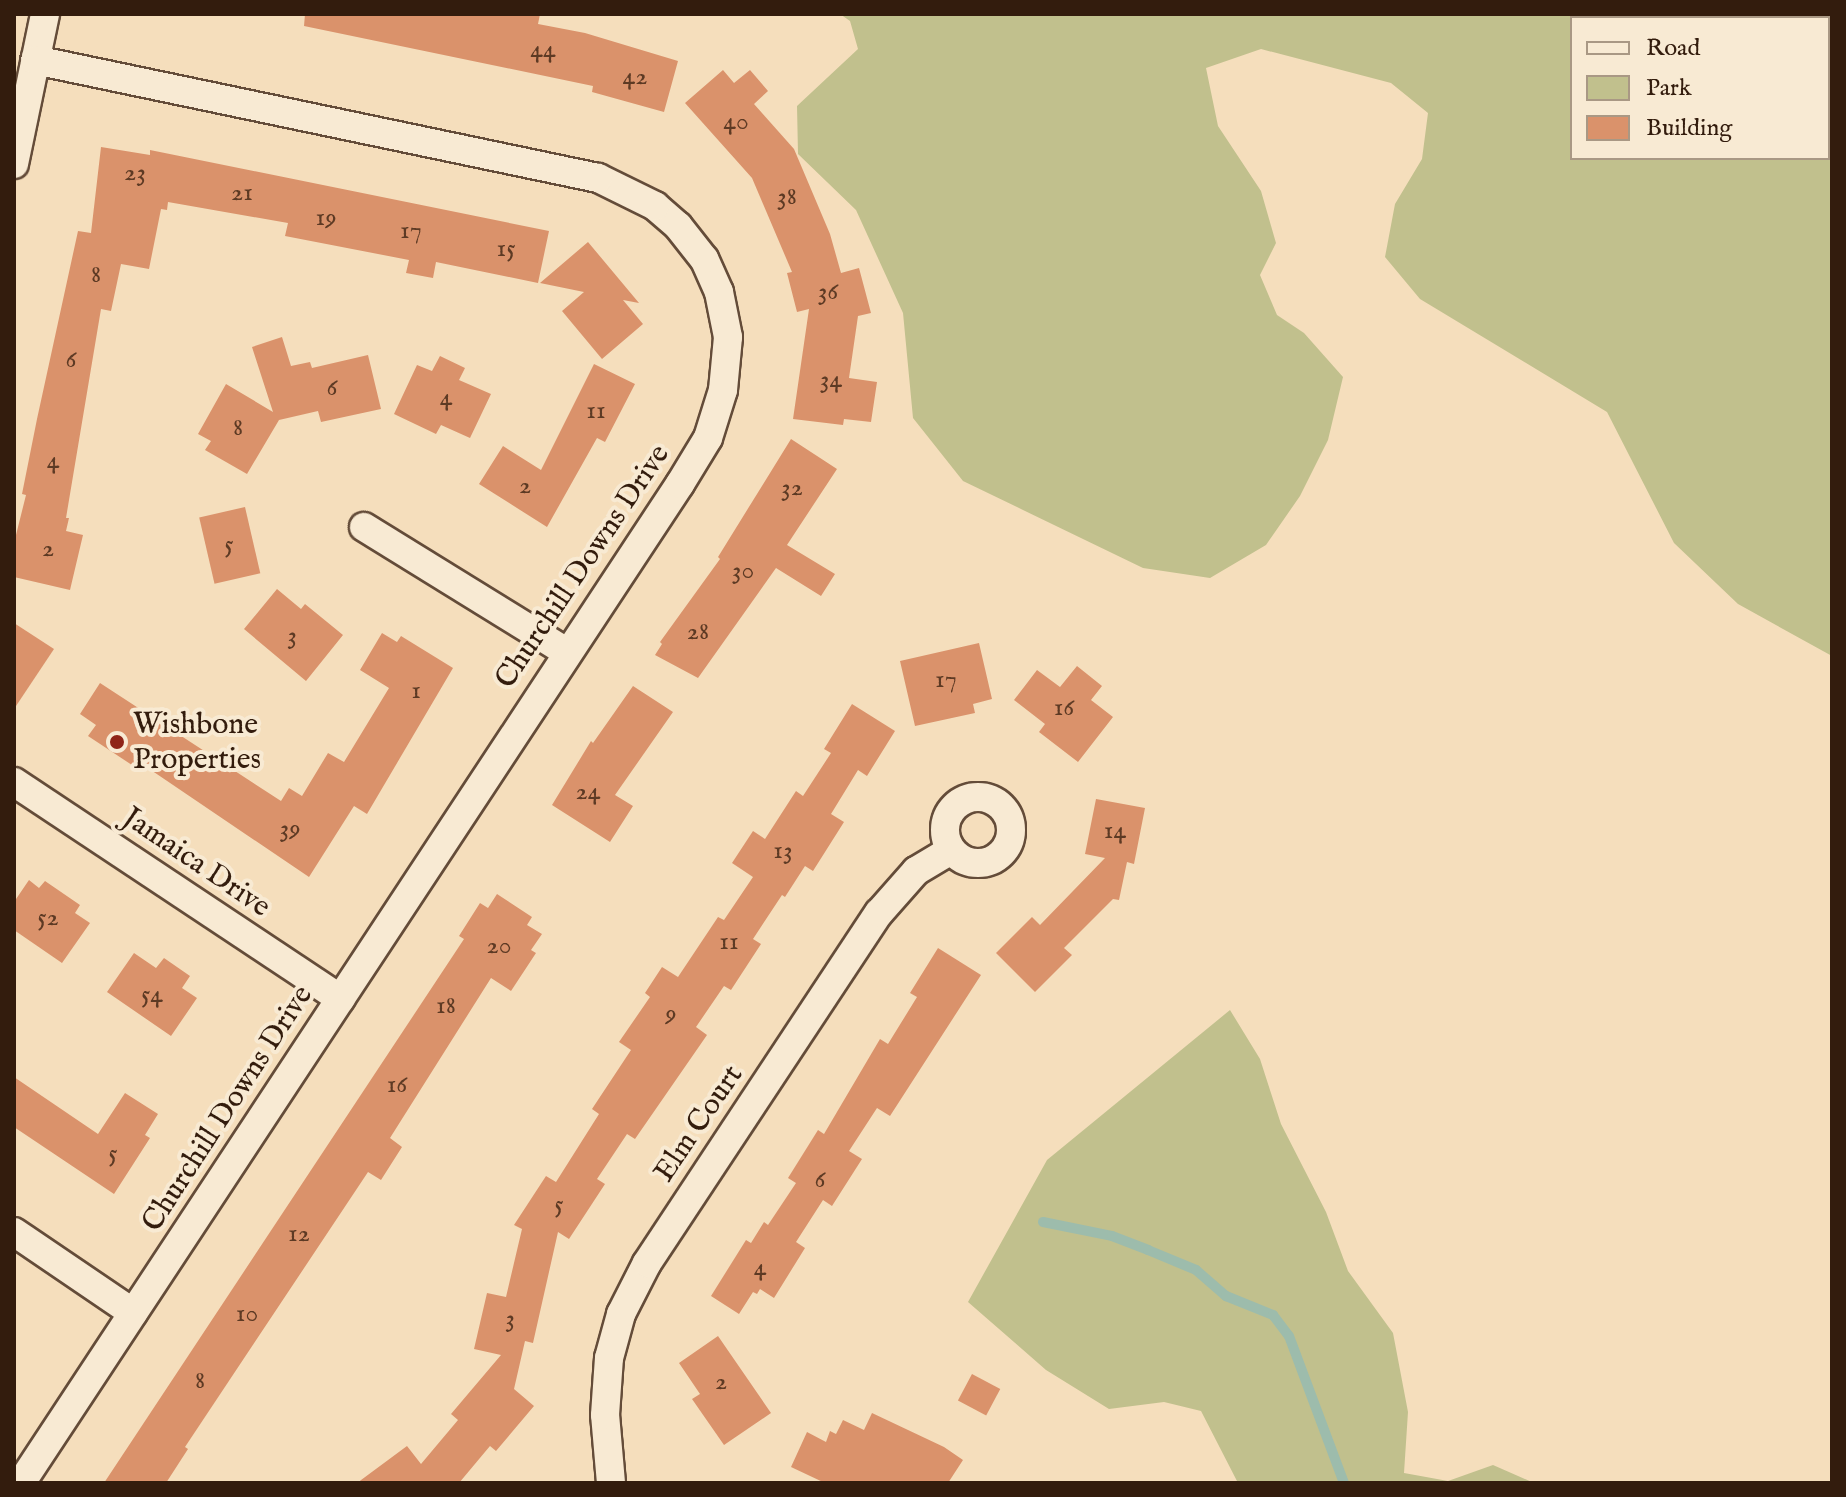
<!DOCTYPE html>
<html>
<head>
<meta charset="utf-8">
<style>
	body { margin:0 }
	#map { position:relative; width:1846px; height:1497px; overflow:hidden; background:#f5debc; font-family:"IM FELL English",serif }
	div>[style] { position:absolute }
	.green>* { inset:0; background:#c1c08d }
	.stream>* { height:10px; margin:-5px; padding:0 5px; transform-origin:5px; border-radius:5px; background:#9dbcac }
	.building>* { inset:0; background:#da926b; transform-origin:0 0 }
	.roads { filter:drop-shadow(2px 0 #644c39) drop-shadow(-2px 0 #644c39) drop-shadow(0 2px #644c39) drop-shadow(0 -2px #644c39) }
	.street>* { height:28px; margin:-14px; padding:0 14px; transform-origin:14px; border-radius:14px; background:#f8ead3 }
	.street>.ring { margin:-14px; padding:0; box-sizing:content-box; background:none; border:28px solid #f8ead3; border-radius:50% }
	.dots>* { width:22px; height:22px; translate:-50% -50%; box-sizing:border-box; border:4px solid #f8ead3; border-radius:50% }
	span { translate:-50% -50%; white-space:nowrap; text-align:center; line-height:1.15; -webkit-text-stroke:8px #f8ead3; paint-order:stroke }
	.number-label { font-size:26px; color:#5d3a24 }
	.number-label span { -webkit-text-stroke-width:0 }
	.street-label { font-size:30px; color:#331c0d }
	.poi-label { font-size:30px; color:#331c0d }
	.left { translate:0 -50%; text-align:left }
	.frame { position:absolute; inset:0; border:16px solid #331c0d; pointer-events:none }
	.legend { position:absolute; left:1570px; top:16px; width:260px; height:144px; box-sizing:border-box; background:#f8ead3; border:2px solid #a99884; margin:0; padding:10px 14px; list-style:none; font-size:24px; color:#331c0d }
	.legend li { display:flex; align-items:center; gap:16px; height:40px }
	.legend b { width:40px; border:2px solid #a99884 }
</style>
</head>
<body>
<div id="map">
	<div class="green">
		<i style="clip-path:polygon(evenodd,840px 14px,1832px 14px,1832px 656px,1738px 604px,1674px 543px,1607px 412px,1420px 299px,1385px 257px,1395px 204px,1422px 159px,1428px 113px,1391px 83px,1261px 49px,1206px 68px,1218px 126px,1261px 191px,1276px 243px,1260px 275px,1277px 315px,1304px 333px,1343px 377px,1328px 440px,1300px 496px,1266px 545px,1210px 578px,1143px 568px,963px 481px,913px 418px,903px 313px,856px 210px,798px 154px,797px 106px,858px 49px,850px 21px,840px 14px,1572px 18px,1828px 18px,1828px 158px,1572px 158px,1572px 18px)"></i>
		<i style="clip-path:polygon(1230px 1010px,1260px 1059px,1281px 1124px,1326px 1212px,1348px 1271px,1393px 1333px,1408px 1412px,1404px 1473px,1448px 1481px,1493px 1465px,1534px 1483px,1238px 1483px,1201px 1411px,1164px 1402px,1109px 1409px,1046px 1370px,968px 1302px,1047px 1160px)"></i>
	</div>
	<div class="stream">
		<i style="left:1043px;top:1222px;width:70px;rotate:11.5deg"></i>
		<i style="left:1112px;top:1236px;width:39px;rotate:21deg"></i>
		<i style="left:1148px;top:1250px;width:52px;rotate:22.6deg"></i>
		<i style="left:1196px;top:1270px;width:40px;rotate:41deg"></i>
		<i style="left:1226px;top:1296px;width:51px;rotate:22deg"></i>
		<i style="left:1273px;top:1315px;width:26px;rotate:53deg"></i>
		<i style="left:1289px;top:1336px;width:157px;rotate:69.5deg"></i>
	</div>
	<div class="building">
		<i style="clip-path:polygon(305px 14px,540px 14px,538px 24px,585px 33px,678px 61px,664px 112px,592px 92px,593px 86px,304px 26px)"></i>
		<i style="clip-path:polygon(723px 70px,734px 83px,750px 70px,768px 91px,754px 104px,794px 149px,830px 234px,841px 273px,859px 268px,871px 313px,858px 316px,849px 378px,877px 382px,871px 422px,844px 419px,843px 425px,793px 419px,809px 309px,797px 312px,787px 273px,792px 272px,752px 178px,685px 103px)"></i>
		<i style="clip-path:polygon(101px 147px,150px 155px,150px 150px,549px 231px,538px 283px,436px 262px,433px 278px,406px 273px,409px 260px,285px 236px,288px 223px,168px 202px,167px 210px,161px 209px,149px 269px,121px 264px,111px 311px,101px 309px,66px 518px,69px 518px,66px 531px,83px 535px,70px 590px,14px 577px,14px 543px,26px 495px,22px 494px,37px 419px,78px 231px,91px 233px)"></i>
		<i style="clip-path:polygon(588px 242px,639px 303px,623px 300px,643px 324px,602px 359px,562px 311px,584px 292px,540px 283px)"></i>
		<i style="clip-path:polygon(282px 337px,291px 366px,310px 362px,312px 368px,368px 355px,381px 409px,321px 422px,318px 411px,279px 420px,247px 474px,205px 450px,211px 441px,198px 434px,226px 384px,273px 412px,252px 347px)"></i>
		<i style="clip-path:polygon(440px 356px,465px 368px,459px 380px,491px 394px,470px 438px,441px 425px,436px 434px,394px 414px,417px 365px,432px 371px)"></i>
		<i style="clip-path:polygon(594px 364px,635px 384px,605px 442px,597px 438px,547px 527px,479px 484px,503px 446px,541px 470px)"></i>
		<i style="clip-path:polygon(791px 439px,837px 469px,787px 545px,835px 574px,821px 596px,776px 568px,698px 678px,655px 655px,662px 644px,660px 642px,720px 559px,718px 557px)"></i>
		<i style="left:245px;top:507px;width:68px;height:47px;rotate:77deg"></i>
		<i style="clip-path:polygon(277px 589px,301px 609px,305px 604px,343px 635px,306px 681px,244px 629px)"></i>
		<i style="clip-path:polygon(14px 623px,54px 649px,14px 709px)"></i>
		<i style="clip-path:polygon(382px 633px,397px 642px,401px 636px,453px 668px,367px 814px,354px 806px,309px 877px,145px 766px,141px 771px,88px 736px,96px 725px,80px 714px,100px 683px,281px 801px,289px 788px,302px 796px,328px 753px,344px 762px,389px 688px,360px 670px)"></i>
		<i style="clip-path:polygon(979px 643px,992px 699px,973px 704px,975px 713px,915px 726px,900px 661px)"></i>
		<i style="clip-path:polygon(1077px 666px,1102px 686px,1091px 700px,1113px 717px,1078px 762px,1039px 732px,1045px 724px,1014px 700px,1037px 670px,1060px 687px)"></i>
		<i style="clip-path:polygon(633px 686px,673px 712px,615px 795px,633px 806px,610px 842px,552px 805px,591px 741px,593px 743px)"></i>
		<i style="clip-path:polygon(852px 704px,895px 731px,867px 776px,858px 770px,831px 814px,844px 822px,813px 871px,805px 866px,785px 897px,782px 895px,753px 939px,761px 944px,731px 990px,724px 986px,696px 1027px,707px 1035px,635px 1139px,627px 1134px,597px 1179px,605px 1184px,569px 1239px,558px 1232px,533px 1343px,525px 1341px,514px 1389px,534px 1406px,496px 1451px,490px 1446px,459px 1483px,357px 1483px,407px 1446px,421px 1464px,458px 1420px,451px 1414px,501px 1355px,474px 1349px,487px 1293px,506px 1297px,522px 1229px,514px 1225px,546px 1176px,556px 1182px,599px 1114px,592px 1109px,631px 1050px,619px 1042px,650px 997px,645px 993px,662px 967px,678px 977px,718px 917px,724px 920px,753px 877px,732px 863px,753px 831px,765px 839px,796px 791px,803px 796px,831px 753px,824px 749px)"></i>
		<i style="clip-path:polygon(1096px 799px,1145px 808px,1134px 864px,1127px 862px,1119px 900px,1113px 899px,1064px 948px,1072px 955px,1035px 992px,996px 953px,1032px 917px,1040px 925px,1105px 858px,1085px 854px)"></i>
		<i style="clip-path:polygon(29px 880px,39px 888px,45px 881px,80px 905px,75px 913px,90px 923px,62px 963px,14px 930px,14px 902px)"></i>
		<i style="clip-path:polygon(497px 894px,532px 917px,527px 925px,542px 934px,531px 950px,536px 953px,511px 991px,491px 978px,390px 1138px,402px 1147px,381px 1180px,368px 1172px,185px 1447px,188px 1449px,166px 1483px,104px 1483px,464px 939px,459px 936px,480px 903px,488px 908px)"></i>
		<i style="clip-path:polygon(938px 948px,981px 975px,890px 1116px,877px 1108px,849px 1151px,862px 1159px,832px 1206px,823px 1200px,796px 1242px,805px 1248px,774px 1298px,760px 1289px,757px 1294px,753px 1292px,739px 1314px,711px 1296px,746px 1240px,751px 1243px,764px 1222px,768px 1225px,796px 1183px,788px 1178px,818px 1130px,824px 1134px,880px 1039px,888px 1044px,917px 997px,910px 993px)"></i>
		<i style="clip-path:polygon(134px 953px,156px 968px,164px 958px,190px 976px,182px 988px,197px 998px,171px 1036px,107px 992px)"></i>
		<i style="clip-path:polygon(14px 1077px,98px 1134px,125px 1093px,158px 1114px,145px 1135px,150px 1138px,114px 1194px,14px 1127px)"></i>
		<i style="clip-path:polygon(718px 1336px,771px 1413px,724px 1445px,692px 1399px,700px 1394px,679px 1363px)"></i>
		<i style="left:972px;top:1374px;width:32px;height:30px;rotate:28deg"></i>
		<i style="clip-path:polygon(872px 1413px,944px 1447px,963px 1460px,948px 1483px,825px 1483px,791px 1467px,807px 1432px,826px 1442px,830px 1431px,836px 1434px,843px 1420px,864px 1430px)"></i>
	</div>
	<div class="roads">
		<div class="street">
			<i style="left:14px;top:164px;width:153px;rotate:-78.3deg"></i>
			<i style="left:364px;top:527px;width:238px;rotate:31.7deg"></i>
			<i style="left:14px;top:782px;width:392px;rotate:33.6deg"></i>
			<i class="ring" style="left:945px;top:797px;width:38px;height:38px"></i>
			<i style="left:14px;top:1232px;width:144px;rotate:34.2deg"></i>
			<i style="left:21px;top:1483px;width:1197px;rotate:-56.59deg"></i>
			<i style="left:680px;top:484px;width:54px;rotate:-58.7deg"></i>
			<i style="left:708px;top:438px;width:50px;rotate:-72.6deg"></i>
			<i style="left:723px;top:390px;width:53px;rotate:-84.6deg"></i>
			<i style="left:728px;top:337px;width:46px;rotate:-101.3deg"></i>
			<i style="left:719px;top:292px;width:36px;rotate:-114deg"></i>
			<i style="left:704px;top:259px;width:42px;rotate:-128.2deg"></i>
			<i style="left:678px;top:226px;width:30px;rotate:-139deg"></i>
			<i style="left:655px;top:206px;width:64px;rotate:-153.8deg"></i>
			<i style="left:598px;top:178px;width:575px;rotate:-168.16deg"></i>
			<i style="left:611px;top:1483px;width:68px;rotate:-95deg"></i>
			<i style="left:605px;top:1415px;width:57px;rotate:-86deg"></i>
			<i style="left:609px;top:1358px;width:46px;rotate:-74.7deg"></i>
			<i style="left:621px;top:1314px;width:57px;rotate:-63deg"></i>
			<i style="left:647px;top:1263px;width:420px;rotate:-56.5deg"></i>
			<i style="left:879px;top:913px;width:56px;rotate:-48.6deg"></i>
			<i style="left:916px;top:871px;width:41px;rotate:-31deg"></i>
		</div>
	</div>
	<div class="dots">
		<i style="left:117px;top:742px;background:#8f2418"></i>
	</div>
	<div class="number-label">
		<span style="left:543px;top:50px">44</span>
		<span style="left:635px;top:77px">42</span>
		<span style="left:736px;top:122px">40</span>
		<span style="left:135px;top:173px">23</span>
		<span style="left:242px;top:193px">21</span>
		<span style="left:787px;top:197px">38</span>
		<span style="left:326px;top:218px">19</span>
		<span style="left:411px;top:231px">17</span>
		<span style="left:506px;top:249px">15</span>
		<span style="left:96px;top:275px">8</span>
		<span style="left:828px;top:292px">36</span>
		<span style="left:71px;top:360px">6</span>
		<span style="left:831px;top:380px">34</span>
		<span style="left:332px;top:388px">6</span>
		<span style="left:446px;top:398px">4</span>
		<span style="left:596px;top:411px">11</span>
		<span style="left:238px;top:428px">8</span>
		<span style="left:53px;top:461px">4</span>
		<span style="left:525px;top:486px">2</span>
		<span style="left:792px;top:488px">32</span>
		<span style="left:229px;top:545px">5</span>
		<span style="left:48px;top:549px">2</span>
		<span style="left:743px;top:571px">30</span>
		<span style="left:698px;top:632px">28</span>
		<span style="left:292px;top:636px">3</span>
		<span style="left:946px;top:680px">17</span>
		<span style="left:416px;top:691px">1</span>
		<span style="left:1064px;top:708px">16</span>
		<span style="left:588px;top:792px">24</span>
		<span style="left:290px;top:829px">39</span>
		<span style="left:1115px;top:831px">14</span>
		<span style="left:783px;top:851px">13</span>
		<span style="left:48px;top:918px">52</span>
		<span style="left:729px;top:942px">11</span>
		<span style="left:499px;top:946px">20</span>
		<span style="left:152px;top:995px">54</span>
		<span style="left:446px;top:1006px">18</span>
		<span style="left:671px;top:1014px">9</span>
		<span style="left:397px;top:1085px">16</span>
		<span style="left:113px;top:1154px">5</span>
		<span style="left:820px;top:1180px">6</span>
		<span style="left:559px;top:1205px">5</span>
		<span style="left:299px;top:1234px">12</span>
		<span style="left:760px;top:1268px">4</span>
		<span style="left:247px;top:1314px">10</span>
		<span style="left:510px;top:1319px">3</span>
		<span style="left:200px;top:1381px">8</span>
		<span style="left:721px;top:1382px">2</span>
	</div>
	<div class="street-label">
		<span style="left:583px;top:567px;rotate:-56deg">Churchill Downs Drive</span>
		<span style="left:196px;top:863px;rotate:34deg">Jamaica Drive</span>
		<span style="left:228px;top:1109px;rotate:-57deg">Churchill Downs Drive</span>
		<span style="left:699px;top:1124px;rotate:-56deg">Elm Court</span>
	</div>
	<div class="poi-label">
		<span class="left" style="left:133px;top:742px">Wishbone<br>Properties</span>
	</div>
	<div class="frame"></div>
	<ul class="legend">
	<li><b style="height:10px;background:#f8ead3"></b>Road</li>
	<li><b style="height:22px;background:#c1c08d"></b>Park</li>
	<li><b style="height:22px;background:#da926b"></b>Building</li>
	</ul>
</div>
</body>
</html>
